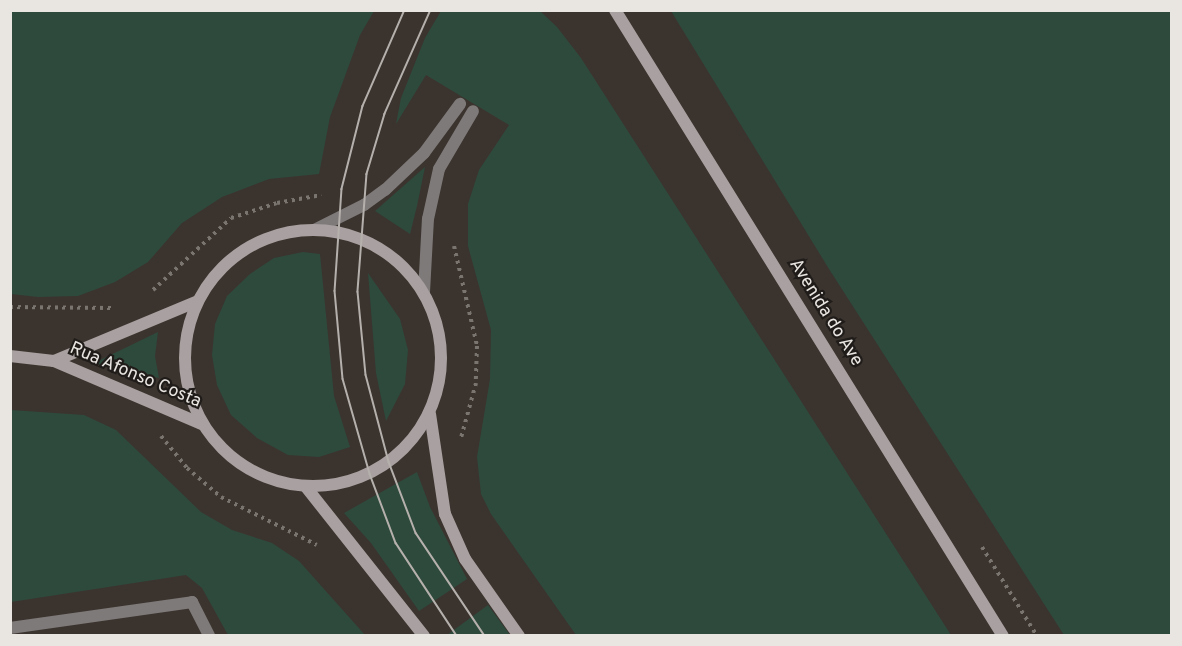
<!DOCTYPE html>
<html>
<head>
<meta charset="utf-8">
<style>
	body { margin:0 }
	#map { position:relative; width:1182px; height:646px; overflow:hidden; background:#3b342e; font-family:Overpass,sans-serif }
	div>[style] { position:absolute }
	.green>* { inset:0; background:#2e4a3d }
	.path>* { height:4px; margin-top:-2px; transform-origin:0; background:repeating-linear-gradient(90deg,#7b7570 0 3px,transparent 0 7.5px) }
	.lane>* { height:12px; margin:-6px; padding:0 6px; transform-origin:6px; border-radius:6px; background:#7f7a7a }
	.street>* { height:12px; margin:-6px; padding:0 6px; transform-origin:6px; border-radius:6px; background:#7f7a7a }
	.secondary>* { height:12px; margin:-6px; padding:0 6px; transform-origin:6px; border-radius:6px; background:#a9a1a1 }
	.secondary>.ring { margin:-6px; padding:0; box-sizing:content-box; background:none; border:12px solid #a9a1a1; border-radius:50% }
	.tram>* { height:1.5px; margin:-0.75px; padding:0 0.75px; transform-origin:0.75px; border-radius:0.75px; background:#b5b0ac }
	span { translate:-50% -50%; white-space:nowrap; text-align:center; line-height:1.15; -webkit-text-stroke:4.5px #1f1c1a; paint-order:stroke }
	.street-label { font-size:18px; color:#e9e5e1 }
	.frame { position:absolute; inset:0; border:12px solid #e9e5e1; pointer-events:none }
</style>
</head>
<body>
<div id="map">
	<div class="green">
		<i style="clip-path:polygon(10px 11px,11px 10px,374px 11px,360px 35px,330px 117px,319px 174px,269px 179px,222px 197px,182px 223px,148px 262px,115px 282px,78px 296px,38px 297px,11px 294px)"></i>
		<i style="clip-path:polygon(441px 11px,540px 11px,557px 27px,581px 58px,951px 635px,576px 635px,491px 514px,481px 494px,477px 457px,490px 379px,491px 330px,468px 246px,468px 204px,479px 170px,509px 125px,426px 75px,396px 124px,401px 98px,425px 38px)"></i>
		<i style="clip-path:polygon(671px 11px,1171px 11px,1171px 635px,1064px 635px,829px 269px)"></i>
		<i style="clip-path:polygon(425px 167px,417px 206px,410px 234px,375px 211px)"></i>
		<i style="clip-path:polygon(303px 252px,320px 254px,334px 396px,350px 447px,319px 457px,288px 455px,257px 438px,231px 415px,217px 385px,212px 355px,215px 324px,227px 296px,250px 274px,274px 258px)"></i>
		<i style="clip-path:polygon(368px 273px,400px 319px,408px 350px,405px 384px,386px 421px,376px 373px)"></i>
		<i style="clip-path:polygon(158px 332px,155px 356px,159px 378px,94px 363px)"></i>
		<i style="clip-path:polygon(11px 410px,84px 415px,116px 430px,201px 512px,232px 530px,272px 543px,299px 561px,365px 635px,228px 635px,202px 588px,186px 575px,11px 602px)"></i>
		<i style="clip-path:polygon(417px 472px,430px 507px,467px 579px,419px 611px,371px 543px,344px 513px)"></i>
		<i style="clip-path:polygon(488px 605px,510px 635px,447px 635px)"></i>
	</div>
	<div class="path">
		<i style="left:454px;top:246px;width:103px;rotate:77deg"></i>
		<i style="left:477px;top:346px;width:37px;rotate:92deg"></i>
		<i style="left:476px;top:383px;width:57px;rotate:105.3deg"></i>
		<i style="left:153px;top:290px;width:106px;rotate:-42.7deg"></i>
		<i style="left:231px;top:218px;width:48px;rotate:-18.1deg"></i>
		<i style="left:277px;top:203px;width:45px;rotate:-10.3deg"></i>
		<i style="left:10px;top:307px;width:101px;rotate:0.6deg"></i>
		<i style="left:161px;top:436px;width:41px;rotate:50.9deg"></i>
		<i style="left:187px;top:468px;width:45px;rotate:40.5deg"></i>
		<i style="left:221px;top:497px;width:107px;rotate:26.6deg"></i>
		<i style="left:982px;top:547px;width:105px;rotate:58.3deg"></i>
	</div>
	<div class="lane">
		<i style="left:314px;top:230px;width:56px;rotate:-26.6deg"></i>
		<i style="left:364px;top:205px;width:26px;rotate:-36deg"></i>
		<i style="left:385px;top:190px;width:54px;rotate:-43.5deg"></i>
		<i style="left:424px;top:153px;width:61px;rotate:-53.7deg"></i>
		<i style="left:424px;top:292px;width:73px;rotate:-86.9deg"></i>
		<i style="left:428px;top:219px;width:51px;rotate:-77.6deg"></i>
		<i style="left:439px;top:169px;width:67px;rotate:-59.6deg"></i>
	</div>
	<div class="street">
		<i style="left:10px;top:628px;width:184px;rotate:-8.1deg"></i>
		<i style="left:192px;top:602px;width:38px;rotate:63deg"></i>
	</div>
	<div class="secondary">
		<i style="left:615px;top:10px;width:736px;rotate:58.21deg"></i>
		<i class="ring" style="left:185px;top:230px;width:244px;height:244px"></i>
		<i style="left:10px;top:356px;width:44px;rotate:6.5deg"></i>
		<i style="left:54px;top:361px;width:161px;rotate:23.1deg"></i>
		<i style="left:54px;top:361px;width:154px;rotate:-22.6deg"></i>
		<i style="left:430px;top:414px;width:101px;rotate:81.5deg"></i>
		<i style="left:445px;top:514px;width:49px;rotate:66deg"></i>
		<i style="left:465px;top:559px;width:94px;rotate:55deg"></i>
		<i style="left:306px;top:487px;width:190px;rotate:51.6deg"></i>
	</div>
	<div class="tram">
		<i style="left:405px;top:10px;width:105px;rotate:113.6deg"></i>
		<i style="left:363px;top:106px;width:86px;rotate:104.2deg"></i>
		<i style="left:342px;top:189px;width:102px;rotate:93.9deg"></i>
		<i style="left:335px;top:291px;width:88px;rotate:84.8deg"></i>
		<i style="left:343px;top:379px;width:99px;rotate:74.1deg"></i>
		<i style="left:370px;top:474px;width:74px;rotate:69.4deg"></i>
		<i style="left:396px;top:543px;width:111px;rotate:56.7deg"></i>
		<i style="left:431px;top:10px;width:114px;rotate:113.9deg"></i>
		<i style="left:385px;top:114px;width:63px;rotate:106.7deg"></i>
		<i style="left:367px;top:174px;width:118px;rotate:94.4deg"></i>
		<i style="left:358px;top:292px;width:83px;rotate:84.5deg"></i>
		<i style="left:366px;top:375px;width:90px;rotate:75.2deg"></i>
		<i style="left:389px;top:462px;width:76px;rotate:69.2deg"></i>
		<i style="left:416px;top:533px;width:124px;rotate:56.2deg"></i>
	</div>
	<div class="street-label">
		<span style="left:825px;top:313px;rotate:58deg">Avenida do Ave</span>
		<span style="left:135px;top:376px;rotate:23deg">Rua Afonso Costa</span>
	</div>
	<div class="frame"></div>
</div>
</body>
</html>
